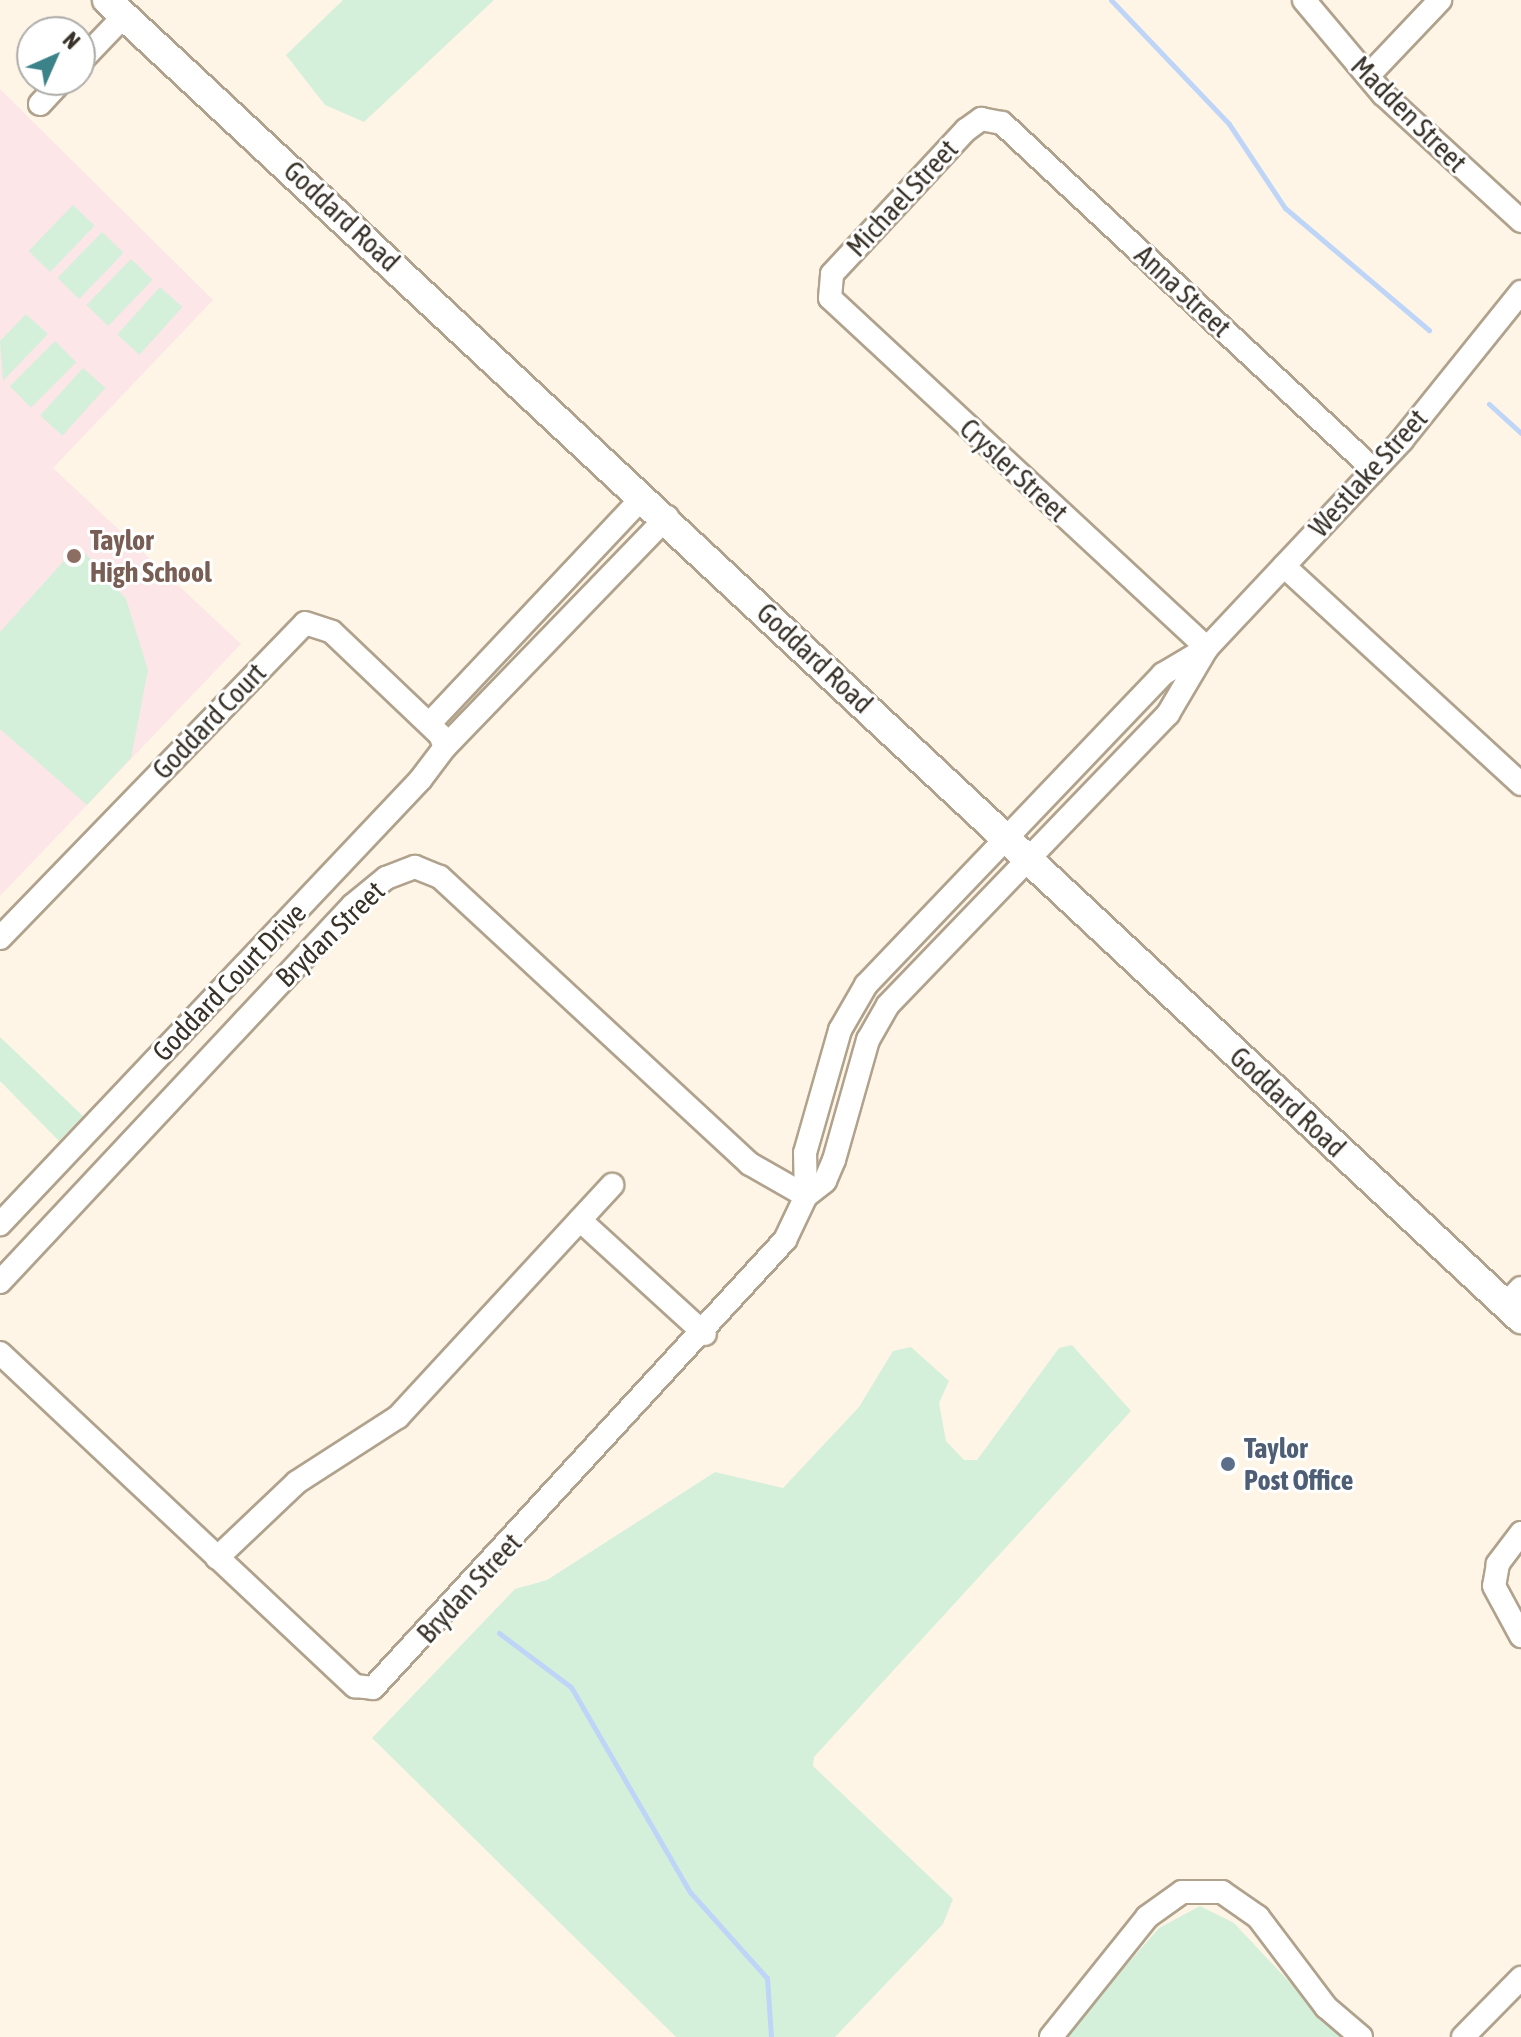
<!DOCTYPE html>
<html>
<head>
<meta charset="utf-8">
<style>
	body { margin:0 }
	#map { position:relative; width:1521px; height:2037px; overflow:hidden; background:#fef5e7; font-family:"Asap Condensed",sans-serif }
	div>[style] { position:absolute }
	.education>* { inset:0; background:#fce6e8 }
	.green>* { inset:0; background:#d5f0da; transform-origin:0 0 }
	.stream>* { height:5px; margin:-2.5px; padding:0 2.5px; transform-origin:2.5px; border-radius:2.5px; background:#bed5f8 }
	.roads { filter:drop-shadow(2px 0 #b0a28c) drop-shadow(-2px 0 #b0a28c) drop-shadow(0 2px #b0a28c) drop-shadow(0 -2px #b0a28c) }
	.minor>* { height:22px; margin:-11px; padding:0 11px; transform-origin:11px; border-radius:11px; background:#fff }
	.major>* { height:28px; margin:-14px; padding:0 14px; transform-origin:14px; border-radius:14px; background:#fff }
	.dots>* { width:22px; height:22px; translate:-50% -50%; box-sizing:border-box; border:4px solid #fff; border-radius:50% }
	span { translate:-50% -50%; white-space:nowrap; text-align:center; line-height:1.15; -webkit-text-stroke:6px #fff; paint-order:stroke }
	.street-label { font-size:28px; color:#373128 }
	.education-label { font-size:28px; color:#785e54; font-weight:700 }
	.left { translate:0 -50%; text-align:left }
	.service-label { font-size:28px; color:#4e5e75; font-weight:700 }
	.north { position:absolute; left:16px; top:16px; width:80px; height:80px; box-sizing:border-box; background:#fff; border:2px solid #afada9; border-radius:50%; rotate:45deg; font-size:22px; font-weight:700; line-height:32px; text-align:center; color:#373128 }
	.north::after { content:''; display:block; margin:auto; width:28px; height:36px; background:#3b8389; clip-path:polygon(50% 0,100% 100%,50% 72%,0 100%) }
</style>
</head>
<body>
<div id="map">
	<div class="education">
		<i style="clip-path:polygon(0 89px,213px 300px,53px 468px,241px 644px,0 896px)"></i>
	</div>
	<div class="green">
		<i style="clip-path:polygon(343px 0,494px 0,364px 122px,325px 105px,286px 55px)"></i>
		<i style="left:73px;top:205px;width:30px;height:64px;rotate:44deg"></i>
		<i style="left:102px;top:232px;width:30px;height:64px;rotate:44deg"></i>
		<i style="left:131px;top:259px;width:30px;height:64px;rotate:44deg"></i>
		<i style="left:160px;top:287px;width:30px;height:64px;rotate:42deg"></i>
		<i style="clip-path:polygon(26px 314px,48px 334px,3px 381px,0 341px)"></i>
		<i style="left:55px;top:341px;width:30px;height:64px;rotate:45deg"></i>
		<i style="left:83px;top:368px;width:30px;height:64px;rotate:42deg"></i>
		<i style="clip-path:polygon(78px 545px,126px 599px,148px 670px,131px 758px,87px 805px,0 729px,0 632px)"></i>
		<i style="clip-path:polygon(0 1037px,83px 1116px,59px 1141px,0 1081px)"></i>
		<i style="clip-path:polygon(1072px 1345px,1131px 1411px,814px 1757px,813px 1766px,953px 1899px,943px 1924px,835px 2037px,676px 2037px,372px 1738px,515px 1589px,547px 1580px,715px 1472px,783px 1488px,859px 1407px,893px 1351px,911px 1347px,949px 1381px,939px 1403px,946px 1441px,964px 1460px,977px 1460px,1059px 1348px)"></i>
		<i style="clip-path:polygon(1200px 1906px,1234px 1923px,1341px 2037px,1063px 2037px,1159px 1928px)"></i>
	</div>
	<div class="stream">
		<i style="left:1111px;top:0;width:171px;rotate:46.4deg"></i>
		<i style="left:1229px;top:124px;width:101px;rotate:56.3deg"></i>
		<i style="left:1285px;top:208px;width:189px;rotate:40.3deg"></i>
		<i style="left:1489px;top:404px;width:43px;rotate:42.2deg"></i>
		<i style="left:499px;top:1633px;width:90px;rotate:36.9deg"></i>
		<i style="left:571px;top:1687px;width:237px;rotate:59.9deg"></i>
		<i style="left:690px;top:1892px;width:115px;rotate:48.2deg"></i>
		<i style="left:767px;top:1978px;width:59px;rotate:86.1deg"></i>
	</div>
	<div class="roads">
		<div class="minor">
			<i style="left:1304px;top:0;width:123px;rotate:50deg"></i>
			<i style="left:1383px;top:94px;width:188px;rotate:42.6deg"></i>
			<i style="left:80px;top:62px;width:64px;rotate:-46.3deg"></i>
			<i style="left:1368px;top:76px;width:105px;rotate:-46.5deg"></i>
			<i style="left:40px;top:104px;width:33px;rotate:-47deg"></i>
			<i style="left:1284px;top:566px;width:322px;rotate:42.6deg"></i>
			<i style="left:1207px;top:648px;width:514px;rotate:-137.13deg"></i>
			<i style="left:830px;top:298px;width:24px;rotate:-85deg"></i>
			<i style="left:832px;top:274px;width:197px;rotate:-47.1deg"></i>
			<i style="left:966px;top:130px;width:19px;rotate:-36deg"></i>
			<i style="left:981px;top:119px;width:21px;rotate:11deg"></i>
			<i style="left:1002px;top:123px;width:509px;rotate:43.01deg"></i>
			<i style="left:430px;top:723px;width:311px;rotate:-46.7deg"></i>
			<i style="left:445px;top:747px;width:320px;rotate:-46deg"></i>
			<i style="left:0;top:938px;width:438px;rotate:-45.9deg"></i>
			<i style="left:305px;top:623px;width:28px;rotate:18deg"></i>
			<i style="left:332px;top:632px;width:149px;rotate:43.6deg"></i>
			<i style="left:440px;top:735px;width:13px;rotate:67deg"></i>
			<i style="left:445px;top:747px;width:40px;rotate:127deg"></i>
			<i style="left:421px;top:779px;width:613px;rotate:133.41deg"></i>
			<i style="left:806px;top:1196px;width:24px;rotate:-38deg"></i>
			<i style="left:825px;top:1181px;width:23px;rotate:-67deg"></i>
			<i style="left:834px;top:1160px;width:125px;rotate:-74.2deg"></i>
			<i style="left:868px;top:1040px;width:40px;rotate:-60.3deg"></i>
			<i style="left:888px;top:1005px;width:404px;rotate:-46.1deg"></i>
			<i style="left:1168px;top:714px;width:77px;rotate:-59.4deg"></i>
			<i style="left:1207px;top:648px;width:285px;rotate:-46.8deg"></i>
			<i style="left:1402px;top:440px;width:190px;rotate:-51.2deg"></i>
			<i style="left:580px;top:1220px;width:169px;rotate:42.4deg"></i>
			<i style="left:0;top:1282px;width:516px;rotate:-46.88deg"></i>
			<i style="left:353px;top:905px;width:43px;rotate:-39.3deg"></i>
			<i style="left:386px;top:878px;width:31px;rotate:-21deg"></i>
			<i style="left:415px;top:867px;width:27px;rotate:22deg"></i>
			<i style="left:440px;top:877px;width:422px;rotate:42.8deg"></i>
			<i style="left:750px;top:1164px;width:64px;rotate:29.7deg"></i>
			<i style="left:1505px;top:1305px;width:23px;rotate:-47deg"></i>
			<i style="left:0;top:1353px;width:487px;rotate:43.2deg"></i>
			<i style="left:355px;top:1686px;width:18px;rotate:6deg"></i>
			<i style="left:373px;top:1688px;width:609px;rotate:-47.4deg"></i>
			<i style="left:785px;top:1240px;width:49px;rotate:-64.5deg"></i>
			<i style="left:806px;top:1196px;width:43px;rotate:-91.3deg"></i>
			<i style="left:805px;top:1153px;width:128px;rotate:-74.1deg"></i>
			<i style="left:840px;top:1030px;width:52px;rotate:-60deg"></i>
			<i style="left:866px;top:985px;width:430px;rotate:-46.3deg"></i>
			<i style="left:1163px;top:674px;width:51px;rotate:-30.6deg"></i>
			<i style="left:1521px;top:1533px;width:39px;rotate:127deg"></i>
			<i style="left:1498px;top:1564px;width:22px;rotate:100deg"></i>
			<i style="left:1494px;top:1586px;width:57px;rotate:61.6deg"></i>
			<i style="left:217px;top:1558px;width:110px;rotate:-43.5deg"></i>
			<i style="left:297px;top:1482px;width:120px;rotate:-32.8deg"></i>
			<i style="left:398px;top:1417px;width:316px;rotate:-47.3deg"></i>
			<i style="left:1051px;top:2037px;width:154px;rotate:-51.3deg"></i>
			<i style="left:1147px;top:1917px;width:43px;rotate:-35.5deg"></i>
			<i style="left:1182px;top:1892px;width:40px"></i>
			<i style="left:1222px;top:1892px;width:44px;rotate:34.8deg"></i>
			<i style="left:1258px;top:1917px;width:113px;rotate:52.9deg"></i>
			<i style="left:1326px;top:2007px;width:46px;rotate:40.6deg"></i>
			<i style="left:1463px;top:2037px;width:83px;rotate:-45.5deg"></i>
		</div>
		<div class="major">
			<i style="left:107px;top:0;width:1934px;rotate:43.01deg"></i>
		</div>
	</div>
	<div class="dots">
		<i style="left:74px;top:556px;background:#8d6e63"></i>
		<i style="left:1228px;top:1464px;background:#5c6f8a"></i>
	</div>
	<div class="street-label">
		<span style="left:1409px;top:114px;rotate:45deg">Madden Street</span>
		<span style="left:902px;top:198px;rotate:-47deg">Michael Street</span>
		<span style="left:342px;top:216px;rotate:43deg">Goddard Road</span>
		<span style="left:1183px;top:291px;rotate:43deg">Anna Street</span>
		<span style="left:1014px;top:470px;rotate:43deg">Crysler Street</span>
		<span style="left:1368px;top:473px;rotate:-48deg">Westlake Street</span>
		<span style="left:815px;top:658px;rotate:43deg">Goddard Road</span>
		<span style="left:209px;top:721px;rotate:-46deg">Goddard Court</span>
		<span style="left:330px;top:934px;rotate:-44deg">Brydan Street</span>
		<span style="left:229px;top:982px;rotate:-46deg">Goddard Court Drive</span>
		<span style="left:1288px;top:1102px;rotate:43deg">Goddard Road</span>
		<span style="left:469px;top:1588px;rotate:-47deg">Brydan Street</span>
	</div>
	<div class="education-label">
		<span class="left" style="left:90px;top:556px">Taylor<br>High School</span>
	</div>
	<div class="service-label">
		<span class="left" style="left:1244px;top:1464px">Taylor<br>Post Office</span>
	</div>
	<div class="north">N</div>
</div>
</body>
</html>
